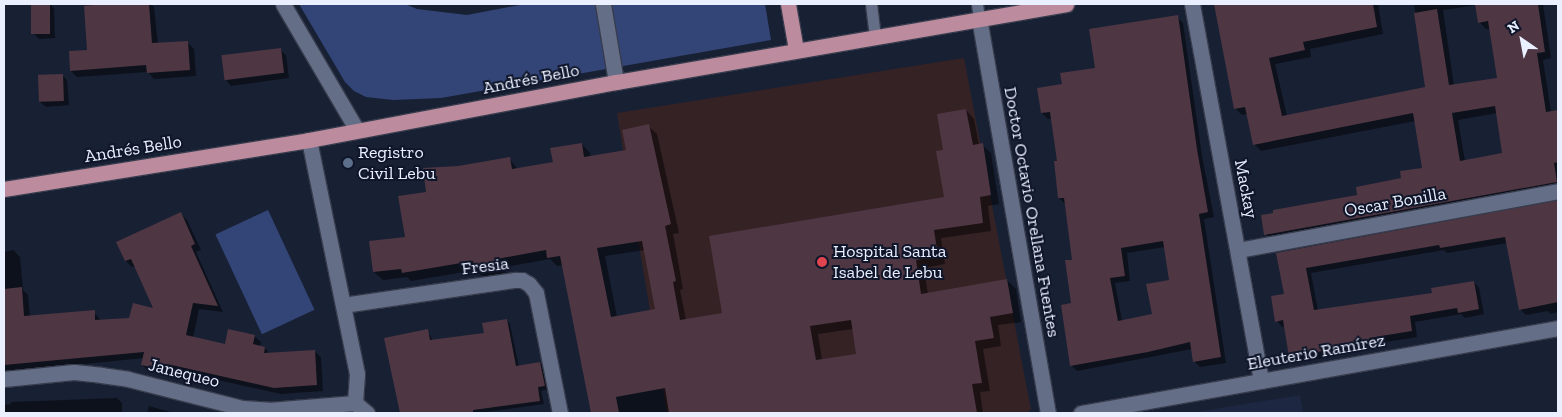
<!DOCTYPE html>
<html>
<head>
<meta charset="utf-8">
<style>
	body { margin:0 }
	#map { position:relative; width:1562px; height:417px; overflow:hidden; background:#182034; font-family:"Zilla Slab",serif }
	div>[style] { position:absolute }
	.built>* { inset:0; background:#1d2741 }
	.medical>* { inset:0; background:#352225 }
	.green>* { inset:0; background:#334577; transform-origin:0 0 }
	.shadow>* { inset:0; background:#0007 }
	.building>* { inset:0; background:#4e3643; transform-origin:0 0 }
	.roads { filter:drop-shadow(1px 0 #373c4d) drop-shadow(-1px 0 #373c4d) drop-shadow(0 1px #373c4d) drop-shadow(0 -1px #373c4d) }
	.lane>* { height:11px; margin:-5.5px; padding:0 5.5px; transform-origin:5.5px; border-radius:5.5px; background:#646e87 }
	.street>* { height:15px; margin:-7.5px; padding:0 7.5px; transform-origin:7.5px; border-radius:7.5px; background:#646e87 }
	.secondary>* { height:15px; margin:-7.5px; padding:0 7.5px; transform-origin:7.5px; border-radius:7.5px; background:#646e87 }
	.primary>* { height:15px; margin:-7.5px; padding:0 7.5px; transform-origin:7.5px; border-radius:7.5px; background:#bc8b9d }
	.dots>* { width:14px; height:14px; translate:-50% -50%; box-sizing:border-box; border:2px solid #0f162a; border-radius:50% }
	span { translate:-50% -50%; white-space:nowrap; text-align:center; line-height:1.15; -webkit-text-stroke:4px #0f162a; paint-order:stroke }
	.street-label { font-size:18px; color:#eaf0ff }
	.poi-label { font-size:18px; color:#eaf0ff }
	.left { translate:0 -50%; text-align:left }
	.frame { position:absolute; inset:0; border:5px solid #eaf0ff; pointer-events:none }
	.north { position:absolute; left:1497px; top:15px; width:50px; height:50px; -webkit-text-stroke:4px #0f162a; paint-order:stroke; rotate:327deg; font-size:14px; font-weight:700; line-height:20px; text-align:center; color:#eaf0ff }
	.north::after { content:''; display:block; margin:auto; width:18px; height:22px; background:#eaf0ff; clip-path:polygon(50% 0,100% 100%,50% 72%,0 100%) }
</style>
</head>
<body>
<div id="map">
	<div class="built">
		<i style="clip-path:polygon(1300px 395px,1303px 413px,1191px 413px)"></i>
	</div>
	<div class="medical">
		<i style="clip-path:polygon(964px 58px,1031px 410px,1025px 413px,667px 413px,617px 113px)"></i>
	</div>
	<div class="green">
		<i style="clip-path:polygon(299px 4px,405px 4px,417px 9px,467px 15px,525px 4px,765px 4px,771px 40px,441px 98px,393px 100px,366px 97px,354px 91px,345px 82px)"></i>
		<i style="left:268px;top:210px;width:110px;height:58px;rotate:65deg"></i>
	</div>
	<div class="shadow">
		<i style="clip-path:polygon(33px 4px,50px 4px,54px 8px,55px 38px,39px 39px,34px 34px)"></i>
		<i style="clip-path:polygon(118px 4px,151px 4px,154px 7px,158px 44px,188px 43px,194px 49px,196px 76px,154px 79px,148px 72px,77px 77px,71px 71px,89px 51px,85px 7px)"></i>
		<i style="clip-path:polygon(evenodd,1225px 4px,1378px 4px,1383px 34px,1310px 49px,1311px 57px,1275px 64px,1287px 116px,1427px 88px,1414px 4px,1543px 4px,1551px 58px,1543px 60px,1551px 112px,1558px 111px,1558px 189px,1273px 241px,1266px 234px,1423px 169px,1415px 121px,1261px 151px,1254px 144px,1248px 114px,1242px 115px,1235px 108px,1216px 6px,1225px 4px,1477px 5px,1479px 22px,1486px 29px,1490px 29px,1498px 79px,1454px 86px,1443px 10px,1477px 5px,1225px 4px,1497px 113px,1503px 154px,1465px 161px,1458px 120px,1497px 113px)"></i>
		<i style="clip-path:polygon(evenodd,1177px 17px,1183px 23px,1202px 156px,1214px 217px,1204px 219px,1226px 363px,1200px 367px,1194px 361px,1192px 349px,1077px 371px,1071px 365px,1073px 261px,1065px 204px,1059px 198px,1059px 162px,1052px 118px,1048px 119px,1042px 113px,1063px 85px,1097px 69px,1177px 17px,1165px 247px,1170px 281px,1153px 315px,1122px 321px,1115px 283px,1130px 281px,1127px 253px,1165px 247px)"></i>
		<i style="clip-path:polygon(280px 50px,286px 55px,289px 78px,231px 86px,226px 80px)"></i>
		<i style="clip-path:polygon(62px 75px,67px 80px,69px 105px,46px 107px,40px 102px)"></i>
		<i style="clip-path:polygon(evenodd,966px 110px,974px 119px,979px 145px,982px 145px,991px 153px,999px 204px,988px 206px,991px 231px,941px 238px,945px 264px,924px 268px,928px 294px,1007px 280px,1016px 289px,1021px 322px,998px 325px,1001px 346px,983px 349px,990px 391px,980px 392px,983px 413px,592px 413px,563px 265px,557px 266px,550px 259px,505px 267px,506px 275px,484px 278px,476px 270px,411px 281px,407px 277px,383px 280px,374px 272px,407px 238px,428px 193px,458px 167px,509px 158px,518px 170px,554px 163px,582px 144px,590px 153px,591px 157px,628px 151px,648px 126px,657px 134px,679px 233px,673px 234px,683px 289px,680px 290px,686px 320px,724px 314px,945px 198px,945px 151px,966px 110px,645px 250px,656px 310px,617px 317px,605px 256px,645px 250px,966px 110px,853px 329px,858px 355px,822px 360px,818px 334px,853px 329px)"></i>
		<i style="clip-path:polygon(1558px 202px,1558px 312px,1551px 314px,1548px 311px,1526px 315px,1520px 309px,1507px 243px,1447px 253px,1444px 250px,1311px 273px,1318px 311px,1434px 294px,1474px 282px,1479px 288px,1484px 314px,1465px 318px,1461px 314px,1415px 322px,1417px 337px,1374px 344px,1374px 345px,1350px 350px,1350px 353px,1296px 363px,1290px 357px,1285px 326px,1282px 327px,1277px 321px,1285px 295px,1277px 254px)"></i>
		<i style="clip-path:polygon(181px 214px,187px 220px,201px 250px,196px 252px,223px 312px,199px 309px,193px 338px,226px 345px,254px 336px,261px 342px,260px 347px,265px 348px,270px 354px,314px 351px,321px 357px,323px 391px,281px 394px,173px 370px,172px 376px,149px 371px,142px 365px,144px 358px,4px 372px,4px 252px,13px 250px,20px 257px,23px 290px,28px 295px,30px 317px,94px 312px,101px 321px,130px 319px,156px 310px,136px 266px,132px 267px,126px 261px)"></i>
		<i style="clip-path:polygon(507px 320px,510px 324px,519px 367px,540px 363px,544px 367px,548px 389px,541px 391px,544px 404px,478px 413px,402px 413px,386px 339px,428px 331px,433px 341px,485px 334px)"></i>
		<i style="clip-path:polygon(117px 398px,122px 403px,122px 413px,4px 413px,4px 405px,11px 404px,11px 402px)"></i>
		<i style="clip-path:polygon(149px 406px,174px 413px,147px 413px)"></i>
	</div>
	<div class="building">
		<i style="left:31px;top:4px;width:19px;height:30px"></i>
		<i style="clip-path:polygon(104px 4px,149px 4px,152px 43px,188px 41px,190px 70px,147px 73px,146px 65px,70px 71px,69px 51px,87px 50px,84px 6px)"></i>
		<i style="clip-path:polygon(evenodd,1214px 4px,1373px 4px,1377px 27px,1303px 42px,1305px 50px,1269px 58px,1282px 116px,1425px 87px,1414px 13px,1437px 9px,1449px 85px,1497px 78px,1488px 21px,1478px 23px,1475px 4px,1538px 4px,1545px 52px,1537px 53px,1546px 112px,1558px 110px,1558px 162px,1554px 163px,1557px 182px,1264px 235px,1261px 215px,1273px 213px,1273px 210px,1357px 195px,1356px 187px,1401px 178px,1400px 171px,1422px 168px,1413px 113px,1253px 145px,1245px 107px,1234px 109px,1214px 4px,1495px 106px,1502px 153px,1460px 161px,1452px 113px,1495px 106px)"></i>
		<i style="clip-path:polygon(evenodd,1178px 15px,1197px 149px,1208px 212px,1199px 214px,1221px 357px,1193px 362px,1190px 342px,1148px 352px,1070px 366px,1061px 305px,1071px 303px,1065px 260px,1072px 260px,1064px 198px,1058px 198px,1054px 161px,1057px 161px,1050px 112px,1041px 113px,1037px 88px,1062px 84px,1060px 73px,1095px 68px,1089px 29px,1178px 15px,1163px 241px,1169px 280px,1146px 284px,1152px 314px,1118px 321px,1110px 278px,1125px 276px,1121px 248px,1163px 241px)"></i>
		<i style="left:281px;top:48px;width:25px;height:60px;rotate:83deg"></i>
		<i style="left:63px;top:74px;width:27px;height:25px;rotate:88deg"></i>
		<i style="clip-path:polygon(evenodd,966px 109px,973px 145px,983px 143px,991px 195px,980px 197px,983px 223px,934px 230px,938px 256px,916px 260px,921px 294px,1007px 279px,1013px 313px,990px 317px,994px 338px,975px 341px,982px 383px,972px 384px,977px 413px,669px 413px,665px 388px,616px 397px,619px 413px,591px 413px,560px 256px,547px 258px,546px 250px,497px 259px,499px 266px,475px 270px,473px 261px,402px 273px,401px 269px,373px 272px,369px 241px,405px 237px,398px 196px,426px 192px,423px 168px,458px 166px,510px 157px,512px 169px,553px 162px,550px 148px,582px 143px,584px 157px,626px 150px,622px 130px,649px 124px,671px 224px,665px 226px,676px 281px,673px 282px,680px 320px,722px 313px,709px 236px,944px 197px,936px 151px,943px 150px,937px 114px,966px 109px,642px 241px,655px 309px,611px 317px,597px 248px,642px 241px,966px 109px,851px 320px,856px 354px,816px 360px,810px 326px,851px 320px)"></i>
		<i style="clip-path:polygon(1558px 200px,1558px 302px,1519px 310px,1505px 237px,1440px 248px,1439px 245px,1306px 268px,1314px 310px,1432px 293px,1431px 288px,1474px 281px,1479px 309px,1458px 313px,1457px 308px,1410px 316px,1412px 331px,1369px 338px,1369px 340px,1345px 344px,1345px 347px,1289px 357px,1283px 320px,1275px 322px,1271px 296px,1284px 294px,1276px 253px)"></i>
		<i style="clip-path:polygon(181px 212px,195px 244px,191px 246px,218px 306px,193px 303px,186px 335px,225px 344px,228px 329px,255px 335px,253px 344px,265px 347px,264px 353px,315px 350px,317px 385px,274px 388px,167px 364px,165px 370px,141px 365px,144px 352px,4px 365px,4px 289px,22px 287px,24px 316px,95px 310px,95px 320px,129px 318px,133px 303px,153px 308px,131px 259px,125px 261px,116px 242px)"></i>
		<i style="clip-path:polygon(507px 319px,516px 366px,540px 362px,545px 386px,538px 387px,540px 401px,473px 410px,473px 413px,400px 413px,384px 338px,428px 329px,430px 340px,484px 333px,482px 323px)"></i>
	</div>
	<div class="roads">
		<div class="lane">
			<i style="left:871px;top:4px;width:32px;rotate:83deg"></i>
			<i style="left:977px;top:4px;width:14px;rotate:82deg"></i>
		</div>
		<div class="street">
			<i style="left:603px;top:4px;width:79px;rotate:80.5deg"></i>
			<i style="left:1192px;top:4px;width:383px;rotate:79.6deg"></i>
			<i style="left:979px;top:18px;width:401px;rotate:80.1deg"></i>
			<i style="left:309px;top:140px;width:239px;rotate:78.4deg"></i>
			<i style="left:357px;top:374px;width:29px;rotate:94deg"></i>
			<i style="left:1238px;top:250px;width:325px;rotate:-10.4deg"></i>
			<i style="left:343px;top:305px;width:174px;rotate:-8.3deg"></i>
			<i style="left:515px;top:280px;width:7px"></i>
			<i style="left:522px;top:280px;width:8px;rotate:30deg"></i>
			<i style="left:529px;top:284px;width:11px;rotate:52deg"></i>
			<i style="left:536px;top:293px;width:122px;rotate:78.7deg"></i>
			<i style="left:4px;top:379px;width:70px;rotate:-5.7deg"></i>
			<i style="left:74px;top:372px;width:27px;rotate:6deg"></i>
			<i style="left:101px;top:375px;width:27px;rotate:8deg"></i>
			<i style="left:128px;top:379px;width:119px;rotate:14.2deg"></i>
			<i style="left:243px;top:408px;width:26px;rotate:4deg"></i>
			<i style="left:269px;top:410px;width:86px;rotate:-4.7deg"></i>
			<i style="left:355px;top:403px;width:16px;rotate:40deg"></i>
			<i style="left:1081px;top:413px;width:485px;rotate:-10.1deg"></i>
		</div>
		<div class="secondary">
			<i style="left:283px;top:4px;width:146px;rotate:59.6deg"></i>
		</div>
		<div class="primary">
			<i style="left:788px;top:4px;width:47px;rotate:80.1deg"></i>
			<i style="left:4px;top:189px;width:309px;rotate:-9.1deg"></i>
			<i style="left:309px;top:140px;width:312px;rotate:-10.7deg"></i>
			<i style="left:616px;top:82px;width:457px;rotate:-9.8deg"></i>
		</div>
	</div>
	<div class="dots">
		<i style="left:348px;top:163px;background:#5c6f8a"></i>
		<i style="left:822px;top:262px;background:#e0444e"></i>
	</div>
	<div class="street-label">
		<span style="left:531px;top:79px;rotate:-11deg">Andrés Bello</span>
		<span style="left:133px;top:149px;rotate:-9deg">Andrés Bello</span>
		<span style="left:1246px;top:189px;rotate:79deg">Mackay</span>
		<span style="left:1395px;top:202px;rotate:-10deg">Oscar Bonilla</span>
		<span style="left:1032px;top:212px;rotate:80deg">Doctor Octavio Orellana Fuentes</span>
		<span style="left:485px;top:266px;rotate:-7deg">Fresia</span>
		<span style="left:1316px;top:352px;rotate:-10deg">Eleuterio Ramírez</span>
		<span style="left:184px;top:373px;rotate:14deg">Janequeo</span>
	</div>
	<div class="poi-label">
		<span class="left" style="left:358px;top:163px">Registro<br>Civil Lebu</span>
		<span class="left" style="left:833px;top:262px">Hospital Santa<br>Isabel de Lebu</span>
	</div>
	<div class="frame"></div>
	<div class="north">N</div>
</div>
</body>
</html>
